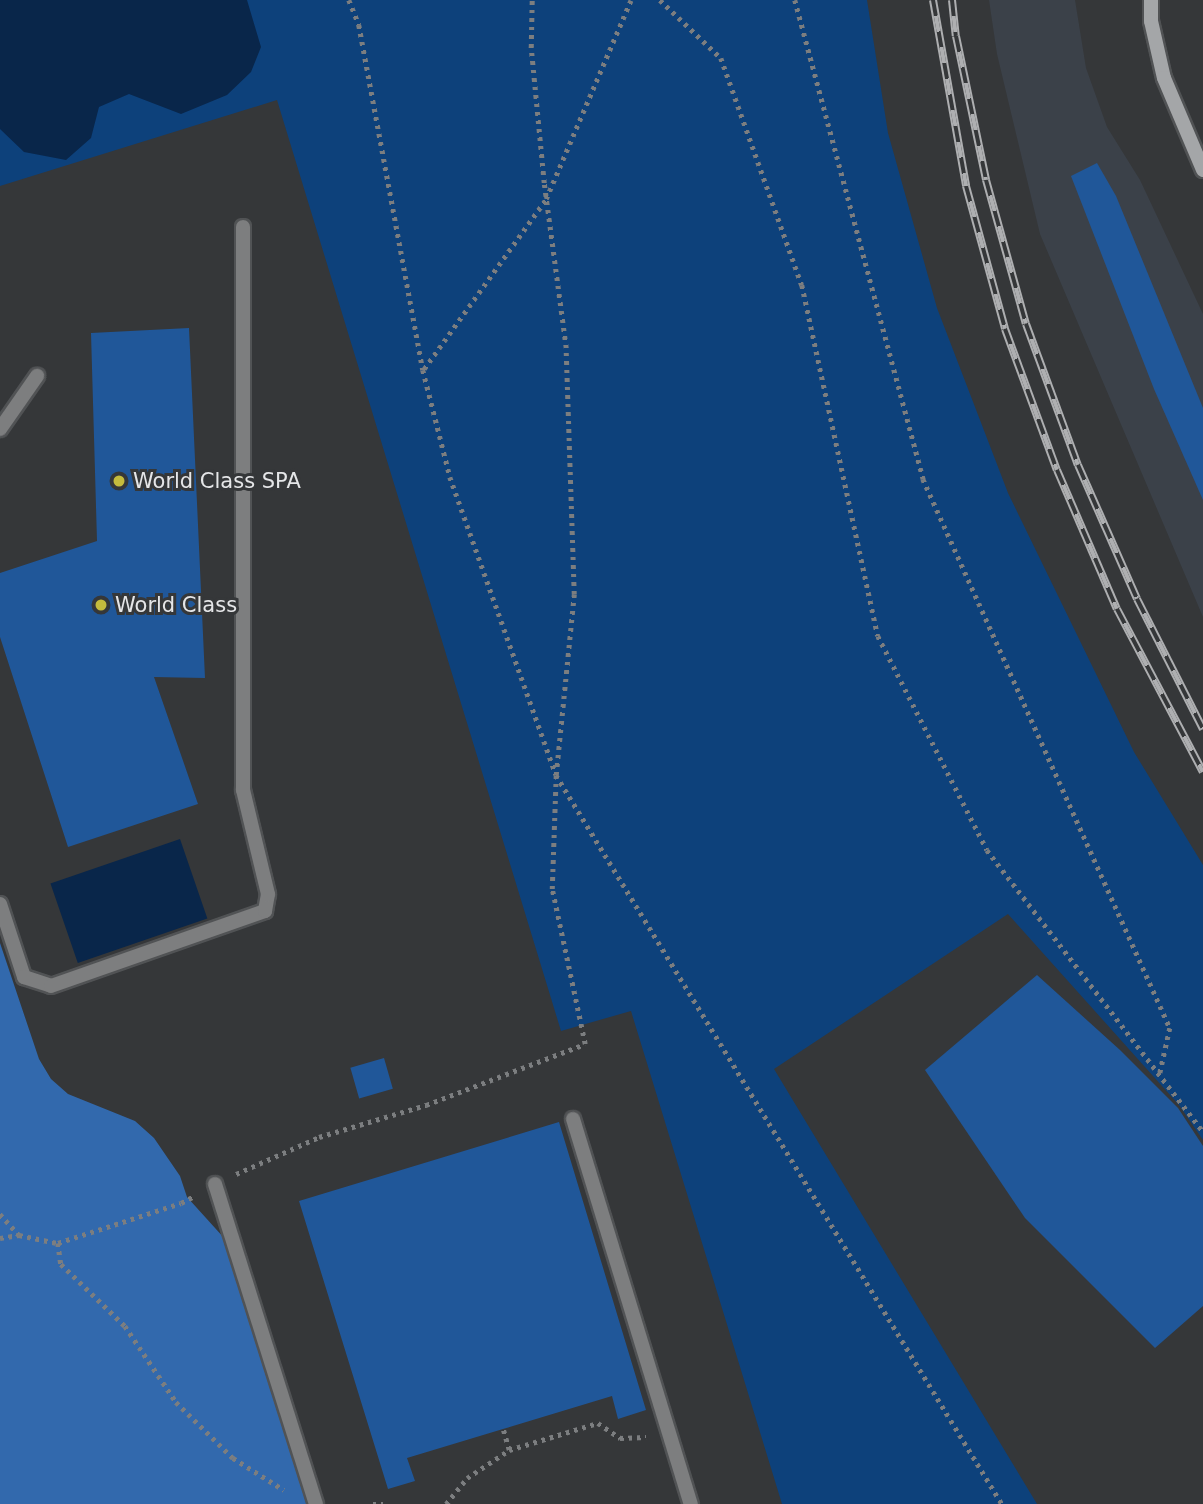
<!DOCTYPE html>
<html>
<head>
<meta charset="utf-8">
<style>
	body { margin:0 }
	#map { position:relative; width:1203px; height:1504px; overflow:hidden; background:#353739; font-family:"DejaVu Sans",sans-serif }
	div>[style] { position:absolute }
	.built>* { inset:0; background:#3b4149 }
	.green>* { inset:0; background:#0d417b }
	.forest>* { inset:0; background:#3269ad }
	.water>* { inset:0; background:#09264a; transform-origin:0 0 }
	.building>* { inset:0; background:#205799; transform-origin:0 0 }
	.path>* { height:4.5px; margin-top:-2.25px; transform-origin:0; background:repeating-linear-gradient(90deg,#7c7e80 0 3.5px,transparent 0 8.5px) }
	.roads { filter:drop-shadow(2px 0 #515355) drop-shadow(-2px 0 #515355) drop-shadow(0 2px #515355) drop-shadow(0 -2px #515355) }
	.lane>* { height:14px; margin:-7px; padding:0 7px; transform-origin:7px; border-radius:7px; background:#7d7e7f }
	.street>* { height:14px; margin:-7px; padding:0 7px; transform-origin:7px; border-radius:7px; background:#7d7e7f }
	.secondary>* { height:14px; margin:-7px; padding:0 7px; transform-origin:7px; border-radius:7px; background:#a4a6a8 }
	.rail>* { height:8px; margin-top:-4px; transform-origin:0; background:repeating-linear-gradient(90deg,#353739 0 16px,#aeafb1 0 32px); box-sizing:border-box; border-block:2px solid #aeafb1 }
	.dots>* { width:19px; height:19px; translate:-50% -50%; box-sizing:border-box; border:4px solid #353739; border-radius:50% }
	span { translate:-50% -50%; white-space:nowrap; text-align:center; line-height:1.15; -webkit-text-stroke:6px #353739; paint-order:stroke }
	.poi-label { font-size:21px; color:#e5e6e8 }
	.left { translate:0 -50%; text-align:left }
</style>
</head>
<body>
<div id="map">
	<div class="built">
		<i style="clip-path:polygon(989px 0,1075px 0,1086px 68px,1107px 127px,1140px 180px,1203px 314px,1203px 617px,1040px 234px,997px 54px)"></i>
	</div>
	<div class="green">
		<i style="clip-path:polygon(0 0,867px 0,888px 133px,937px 308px,1008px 493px,1134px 752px,1203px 865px,1203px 1140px,1179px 1105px,1008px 914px,774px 1069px,1037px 1504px,782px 1504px,631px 1011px,561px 1031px,277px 100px,0 186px)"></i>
	</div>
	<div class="forest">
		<i style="clip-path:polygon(0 943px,39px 1059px,51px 1079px,68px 1094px,135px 1121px,154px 1138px,180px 1176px,187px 1197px,234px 1249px,314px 1504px,0 1504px)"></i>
	</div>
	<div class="water">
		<i style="clip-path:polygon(0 0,247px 0,261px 47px,251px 72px,227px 95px,181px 114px,129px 94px,99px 107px,91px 138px,66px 160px,24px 152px,0 129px)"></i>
		<i style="left:180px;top:839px;width:84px;height:137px;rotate:71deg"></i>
	</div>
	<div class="building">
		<i style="clip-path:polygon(1097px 163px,1116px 196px,1203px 408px,1203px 500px,1154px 389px,1071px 176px)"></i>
		<i style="clip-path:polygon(189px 328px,205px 678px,154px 677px,198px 804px,68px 847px,0 637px,0 573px,97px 541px,91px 333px)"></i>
		<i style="clip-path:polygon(1037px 975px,1120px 1050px,1178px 1108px,1203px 1146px,1203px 1306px,1155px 1348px,1025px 1218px,925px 1070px)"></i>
		<i style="left:384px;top:1058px;width:32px;height:35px;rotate:74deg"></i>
		<i style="clip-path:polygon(559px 1122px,646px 1410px,618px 1419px,612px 1396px,503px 1429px,407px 1458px,415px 1481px,388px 1489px,299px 1201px)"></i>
	</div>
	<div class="path">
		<i style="left:349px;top:0;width:27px;rotate:68deg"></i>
		<i style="left:359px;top:25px;width:351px;rotate:79.5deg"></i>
		<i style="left:423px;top:370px;width:110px;rotate:75.8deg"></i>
		<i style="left:450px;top:477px;width:316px;rotate:70.4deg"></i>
		<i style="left:556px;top:775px;width:855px;rotate:58.54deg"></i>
		<i style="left:660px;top:0;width:84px;rotate:43.6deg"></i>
		<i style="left:721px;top:58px;width:241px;rotate:70.4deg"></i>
		<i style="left:802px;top:285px;width:359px;rotate:77.8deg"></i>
		<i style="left:878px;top:636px;width:240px;rotate:63deg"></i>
		<i style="left:987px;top:850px;width:355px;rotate:52.5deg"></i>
		<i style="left:795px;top:0;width:496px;rotate:75deg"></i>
		<i style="left:923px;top:479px;width:602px;rotate:65.78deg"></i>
		<i style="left:1170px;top:1028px;width:46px;rotate:102.5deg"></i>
		<i style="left:424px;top:369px;width:209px;rotate:-54.3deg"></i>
		<i style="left:546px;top:199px;width:216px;rotate:-66.9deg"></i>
		<i style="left:236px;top:1174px;width:91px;rotate:-24deg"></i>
		<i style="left:319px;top:1137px;width:112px;rotate:-16.7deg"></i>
		<i style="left:426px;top:1105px;width:170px;rotate:-21deg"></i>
		<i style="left:585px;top:1044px;width:158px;rotate:-102deg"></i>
		<i style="left:552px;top:889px;width:114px;rotate:-88deg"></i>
		<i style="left:556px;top:775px;width:182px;rotate:-84.3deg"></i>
		<i style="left:574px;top:594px;width:246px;rotate:-91.9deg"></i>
		<i style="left:566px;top:348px;width:166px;rotate:-97.6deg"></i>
		<i style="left:544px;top:183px;width:137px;rotate:-95.5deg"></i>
		<i style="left:531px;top:47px;width:47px;rotate:-88.8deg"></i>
		<i style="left:0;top:1214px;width:28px;rotate:48deg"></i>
		<i style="left:19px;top:1235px;width:40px;rotate:12deg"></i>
		<i style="left:58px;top:1243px;width:129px;rotate:-18deg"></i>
		<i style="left:181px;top:1203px;width:15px;rotate:-28deg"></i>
		<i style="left:0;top:1238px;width:19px;rotate:-9deg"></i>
		<i style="left:58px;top:1243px;width:21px;rotate:82deg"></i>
		<i style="left:61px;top:1264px;width:89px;rotate:44.1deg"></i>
		<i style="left:125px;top:1326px;width:92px;rotate:56.1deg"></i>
		<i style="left:176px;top:1402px;width:80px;rotate:44.5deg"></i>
		<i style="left:233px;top:1458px;width:60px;rotate:32.1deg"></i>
		<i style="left:509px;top:1450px;width:93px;rotate:-16.9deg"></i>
		<i style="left:598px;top:1423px;width:27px;rotate:34deg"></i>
		<i style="left:620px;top:1438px;width:26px;rotate:-2deg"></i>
		<i style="left:373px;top:1504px;width:10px"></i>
		<i style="left:446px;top:1504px;width:33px;rotate:-51deg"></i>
		<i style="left:467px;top:1478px;width:50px;rotate:-33.7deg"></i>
		<i style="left:509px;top:1450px;width:22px;rotate:-106deg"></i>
	</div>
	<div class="roads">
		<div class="lane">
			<i style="left:0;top:904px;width:77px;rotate:71.8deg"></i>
			<i style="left:24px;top:977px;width:28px;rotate:18deg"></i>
			<i style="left:51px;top:986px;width:227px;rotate:-19.3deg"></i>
			<i style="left:265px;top:911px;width:17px;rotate:-80deg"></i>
			<i style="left:268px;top:894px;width:107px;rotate:-103.5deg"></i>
			<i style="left:243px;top:790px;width:563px;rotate:-90deg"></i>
			<i style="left:573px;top:1119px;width:403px;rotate:73deg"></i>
			<i style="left:215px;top:1184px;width:336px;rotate:72.5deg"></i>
		</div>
		<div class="street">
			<i style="left:0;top:429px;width:65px;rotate:-55.1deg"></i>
		</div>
		<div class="secondary">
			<i style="left:1151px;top:0;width:21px;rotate:90deg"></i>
			<i style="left:1151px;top:21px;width:58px;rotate:77.2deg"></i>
			<i style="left:1164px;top:78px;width:100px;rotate:67deg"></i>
		</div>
	</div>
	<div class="rail">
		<i style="left:933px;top:0;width:189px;rotate:79.9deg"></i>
		<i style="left:966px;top:186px;width:148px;rotate:74.7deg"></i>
		<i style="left:1005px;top:329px;width:150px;rotate:69.8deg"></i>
		<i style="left:1057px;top:470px;width:151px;rotate:66.7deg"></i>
		<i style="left:1117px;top:609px;width:184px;rotate:62.2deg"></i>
		<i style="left:952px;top:0;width:36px;rotate:84deg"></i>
		<i style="left:956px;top:36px;width:147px;rotate:78.2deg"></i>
		<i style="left:986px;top:180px;width:149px;rotate:74.5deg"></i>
		<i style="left:1026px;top:324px;width:150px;rotate:69.8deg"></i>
		<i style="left:1078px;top:465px;width:146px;rotate:66.2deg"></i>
		<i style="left:1137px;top:599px;width:146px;rotate:63.1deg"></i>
	</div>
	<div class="dots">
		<i style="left:119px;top:481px;background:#c5bc3d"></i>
		<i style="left:101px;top:605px;background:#c5bc3d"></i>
	</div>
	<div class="poi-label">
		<span class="left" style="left:133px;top:481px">World Class SPA</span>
		<span class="left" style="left:115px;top:605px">World Class</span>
	</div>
</div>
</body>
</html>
